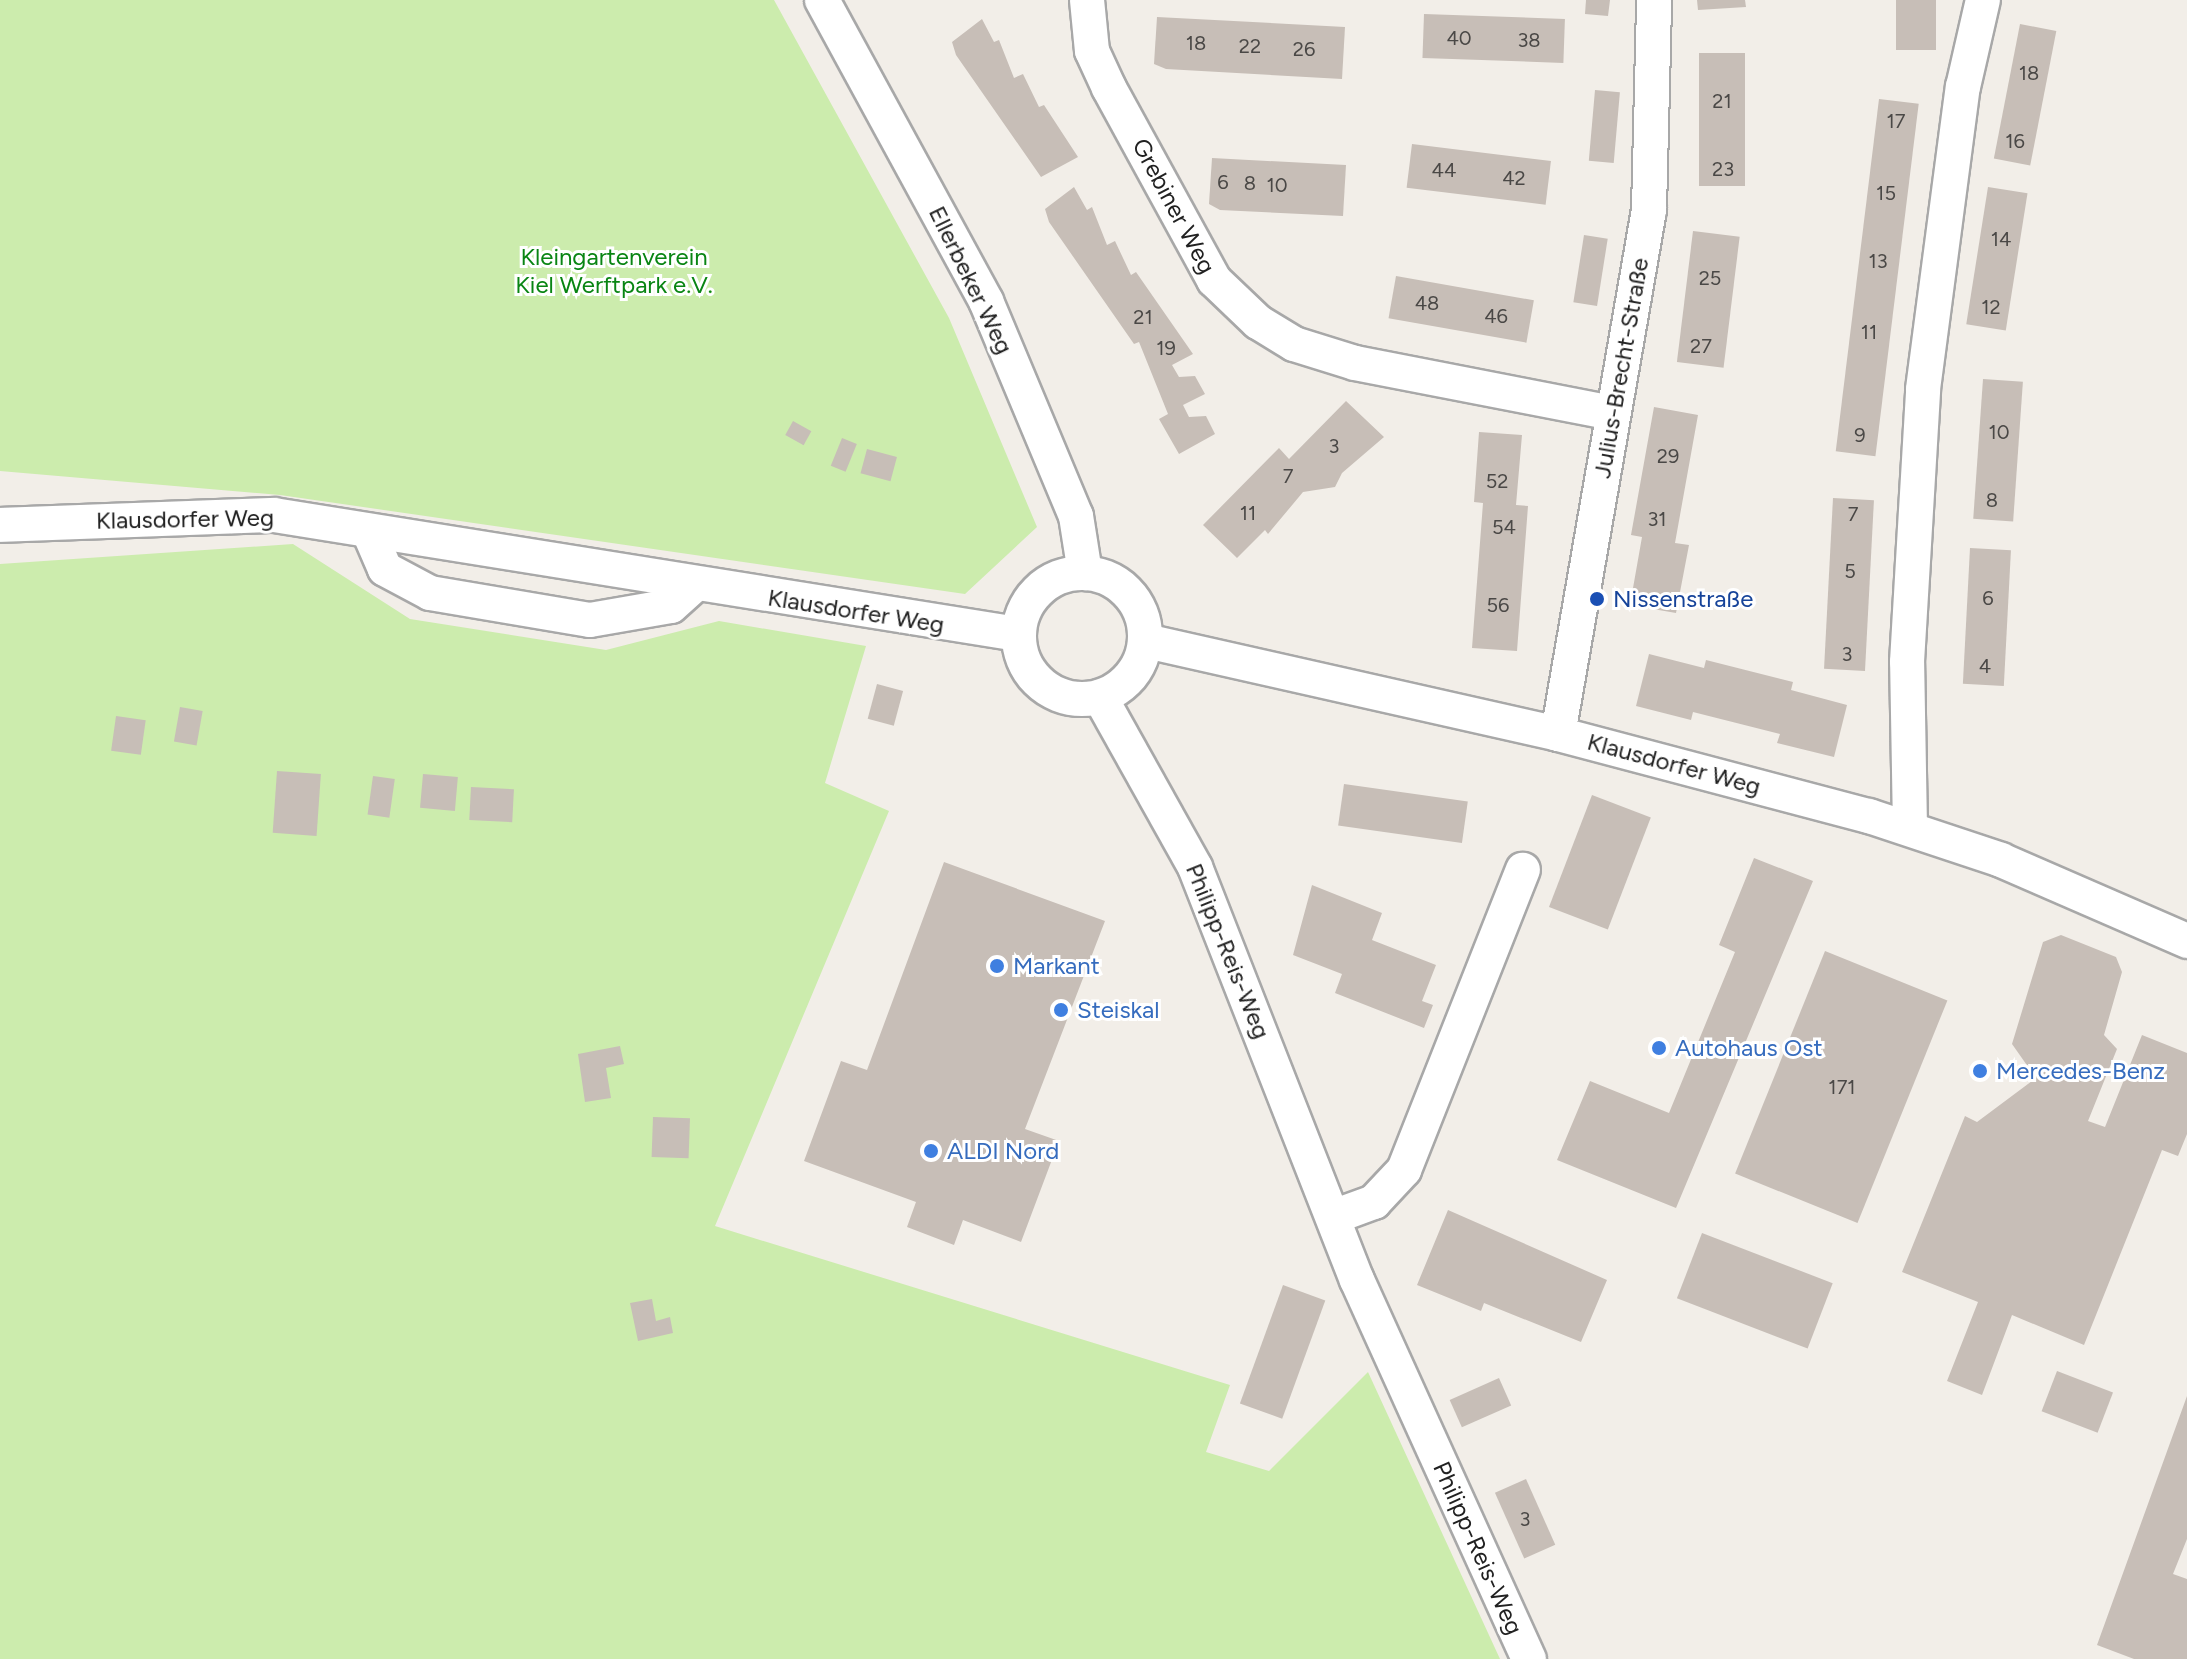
<!DOCTYPE html>
<html>
<head>
<meta charset="utf-8">
<style>
	body { margin:0 }
	#map { position:relative; width:2187px; height:1659px; overflow:hidden; background:#f2eee8; font-family:Figtree,sans-serif }
	div>[style] { position:absolute }
	.grass>* { inset:0; background:#ccecad }
	.building>* { inset:0; background:#c7beb7; transform-origin:0 0 }
	.roads { filter:drop-shadow(2px 0 #a8a8a8) drop-shadow(-2px 0 #a8a8a8) drop-shadow(0 2px #a8a8a8) drop-shadow(0 -2px #a8a8a8) }
	.minor>* { height:34px; margin:-17px; padding:0 17px; transform-origin:17px; border-radius:17px; background:#fff }
	.minor>.ring { margin:-17px; padding:0; box-sizing:content-box; background:none; border:34px solid #fff; border-radius:50% }
	.dots>* { width:22px; height:22px; translate:-50% -50%; box-sizing:border-box; border:4px solid #fff; border-radius:50% }
	span { translate:-50% -50%; white-space:nowrap; text-align:center; line-height:1.15; -webkit-text-stroke:6px #fff; paint-order:stroke }
	.number-label { font-size:20px; color:#4a4846 }
	.number-label span { -webkit-text-stroke-width:0 }
	.street-label { font-size:24px; color:#212121 }
	.park-label { font-size:24px; color:#098513 }
	.transit-label { font-size:24px; color:#164399 }
	.left { translate:0 -50%; text-align:left }
	.shop-label { font-size:24px; color:#366cbe }
</style>
</head>
<body>
<div id="map">
	<div class="grass">
		<i style="clip-path:polygon(0 0,774px 0,949px 318px,1037px 527px,965px 594px,280px 495px,0 471px)"></i>
		<i style="clip-path:polygon(293px 544px,410px 619px,606px 650px,719px 621px,866px 646px,825px 783px,889px 811px,715px 1226px,1230px 1385px,1206px 1452px,1269px 1471px,1368px 1372px,1500px 1659px,0 1659px,0 564px)"></i>
	</div>
	<div class="building">
		<i style="clip-path:polygon(1586px 0,1610px 0,1608px 16px,1585px 14px)"></i>
		<i style="clip-path:polygon(1697px 0,1745px 0,1746px 7px,1698px 10px)"></i>
		<i style="left:1896px;top:0;width:40px;height:50px"></i>
		<i style="left:1424px;top:14px;width:141px;height:44px;rotate:2deg"></i>
		<i style="clip-path:polygon(1157px 17px,1345px 27px,1342px 79px,1166px 69px,1154px 64px)"></i>
		<i style="clip-path:polygon(982px 19px,994px 42px,999px 40px,1014px 78px,1023px 74px,1039px 107px,1044px 105px,1078px 157px,1041px 177px,956px 55px,952px 42px)"></i>
		<i style="left:2020px;top:24px;width:37px;height:137px;rotate:11deg"></i>
		<i style="left:1699px;top:53px;width:46px;height:133px"></i>
		<i style="left:1595px;top:90px;width:25px;height:71px;rotate:5deg"></i>
		<i style="left:1879px;top:99px;width:40px;height:355px;rotate:7deg"></i>
		<i style="left:1412px;top:144px;width:140px;height:44px;rotate:7deg"></i>
		<i style="clip-path:polygon(1212px 158px,1346px 165px,1343px 216px,1220px 210px,1209px 204px)"></i>
		<i style="clip-path:polygon(1074px 187px,1087px 210px,1092px 207px,1107px 245px,1115px 241px,1131px 275px,1136px 272px,1193px 354px,1172px 365px,1179px 377px,1195px 376px,1205px 394px,1183px 405px,1189px 417px,1206px 416px,1215px 434px,1179px 454px,1159px 419px,1168px 414px,1139px 342px,1134px 344px,1049px 222px,1045px 209px)"></i>
		<i style="left:1988px;top:187px;width:40px;height:139px;rotate:9deg"></i>
		<i style="left:1693px;top:231px;width:47px;height:132px;rotate:7deg"></i>
		<i style="left:1584px;top:235px;width:24px;height:68px;rotate:9deg"></i>
		<i style="left:1396px;top:276px;width:140px;height:43px;rotate:10deg"></i>
		<i style="left:1983px;top:379px;width:40px;height:140px;rotate:4deg"></i>
		<i style="clip-path:polygon(1346px 401px,1384px 437px,1342px 473px,1335px 487px,1303px 492px,1268px 534px,1265px 530px,1237px 558px,1203px 525px,1279px 448px,1289px 459px)"></i>
		<i style="clip-path:polygon(1654px 407px,1698px 415px,1675px 543px,1689px 545px,1676px 613px,1630px 605px,1642px 537px,1631px 535px)"></i>
		<i style="left:793px;top:421px;width:21px;height:16px;rotate:29deg"></i>
		<i style="clip-path:polygon(1479px 432px,1522px 435px,1516px 505px,1528px 506px,1517px 651px,1472px 648px,1483px 503px,1474px 502px)"></i>
		<i style="left:842px;top:438px;width:16px;height:30px;rotate:22deg"></i>
		<i style="left:867px;top:449px;width:31px;height:25px;rotate:15deg"></i>
		<i style="left:1833px;top:498px;width:41px;height:171px;rotate:3deg"></i>
		<i style="left:1970px;top:548px;width:41px;height:136px;rotate:3deg"></i>
		<i style="clip-path:polygon(1649px 654px,1704px 668px,1706px 660px,1793px 682px,1791px 690px,1847px 705px,1834px 757px,1777px 743px,1780px 734px,1693px 712px,1691px 720px,1636px 706px)"></i>
		<i style="left:877px;top:684px;width:27px;height:36px;rotate:15deg"></i>
		<i style="left:180px;top:707px;width:23px;height:35px;rotate:10deg"></i>
		<i style="left:116px;top:716px;width:30px;height:35px;rotate:8deg"></i>
		<i style="left:277px;top:771px;width:44px;height:62px;rotate:4deg"></i>
		<i style="left:423px;top:774px;width:35px;height:34px;rotate:5deg"></i>
		<i style="left:373px;top:776px;width:22px;height:39px;rotate:8deg"></i>
		<i style="left:1344px;top:784px;width:125px;height:42px;rotate:8deg"></i>
		<i style="left:471px;top:787px;width:43px;height:33px;rotate:3deg"></i>
		<i style="left:1592px;top:795px;width:63px;height:120px;rotate:21deg"></i>
		<i style="clip-path:polygon(1754px 858px,1813px 881px,1676px 1208px,1557px 1160px,1590px 1081px,1669px 1113px,1735px 952px,1719px 945px)"></i>
		<i style="clip-path:polygon(944px 862px,1105px 921px,1025px 1129px,1059px 1141px,1021px 1242px,963px 1220px,954px 1245px,907px 1227px,916px 1202px,804px 1161px,841px 1061px,867px 1070px)"></i>
		<i style="clip-path:polygon(1312px 885px,1382px 913px,1372px 940px,1436px 965px,1422px 1001px,1433px 1005px,1424px 1028px,1335px 993px,1342px 974px,1293px 955px)"></i>
		<i style="clip-path:polygon(2061px 935px,2116px 957px,2122px 972px,2104px 1035px,2117px 1049px,2088px 1121px,2105px 1127px,2142px 1035px,2187px 1053px,2187px 1134px,2178px 1156px,2162px 1150px,2084px 1345px,2012px 1315px,1982px 1395px,1947px 1381px,1978px 1302px,1902px 1272px,1965px 1116px,1977px 1122px,2036px 1078px,2012px 1044px,2043px 942px)"></i>
		<i style="left:1825px;top:951px;width:132px;height:240px;rotate:22deg"></i>
		<i style="clip-path:polygon(620px 1046px,624px 1064px,606px 1068px,611px 1098px,585px 1102px,578px 1054px)"></i>
		<i style="left:653px;top:1117px;width:37px;height:40px;rotate:2deg"></i>
		<i style="clip-path:polygon(1448px 1210px,1607px 1280px,1581px 1342px,1484px 1303px,1481px 1311px,1417px 1285px)"></i>
		<i style="left:1702px;top:1233px;width:140px;height:70px;rotate:21deg"></i>
		<i style="left:1283px;top:1285px;width:45px;height:126px;rotate:20deg"></i>
		<i style="clip-path:polygon(652px 1299px,656px 1321px,670px 1317px,673px 1333px,638px 1341px,630px 1303px)"></i>
		<i style="left:2057px;top:1371px;width:60px;height:43px;rotate:21deg"></i>
		<i style="left:1499px;top:1378px;width:30px;height:54px;rotate:66deg"></i>
		<i style="clip-path:polygon(2187px 1396px,2187px 1539px,2173px 1574px,2187px 1579px,2187px 1659px,2134px 1659px,2097px 1645px)"></i>
		<i style="left:1526px;top:1479px;width:72px;height:34px;rotate:66deg"></i>
	</div>
	<div class="roads">
		<div class="minor">
			<i style="left:822px;top:0;width:343px;rotate:61.4deg"></i>
			<i style="left:986px;top:301px;width:233px;rotate:67.3deg"></i>
			<i style="left:1076px;top:516px;width:58px;rotate:81deg"></i>
			<i style="left:1087px;top:0;width:51px;rotate:84.4deg"></i>
			<i style="left:1092px;top:51px;width:41px;rotate:65.3deg"></i>
			<i style="left:1109px;top:88px;width:219px;rotate:61.3deg"></i>
			<i style="left:1214px;top:280px;width:61px;rotate:43.7deg"></i>
			<i style="left:1258px;top:322px;width:42px;rotate:31.4deg"></i>
			<i style="left:1294px;top:344px;width:64px;rotate:17.3deg"></i>
			<i style="left:1355px;top:363px;width:263px;rotate:11deg"></i>
			<i style="left:0;top:525px;width:274px;rotate:-2.1deg"></i>
			<i style="left:274px;top:515px;width:753px;rotate:9.09deg"></i>
			<i style="left:369px;top:532px;width:40px;rotate:66.6deg"></i>
			<i style="left:385px;top:569px;width:51px;rotate:28.1deg"></i>
			<i style="left:430px;top:593px;width:162px;rotate:9.6deg"></i>
			<i style="left:590px;top:620px;width:82px;rotate:-9.8deg"></i>
			<i style="left:671px;top:606px;width:31px;rotate:-42deg"></i>
			<i class="ring" style="left:1019px;top:573px;width:92px;height:92px"></i>
			<i style="left:1146px;top:641px;width:422px;rotate:12.7deg"></i>
			<i style="left:1558px;top:734px;width:322px;rotate:14.8deg"></i>
			<i style="left:1869px;top:816px;width:139px;rotate:18.4deg"></i>
			<i style="left:2001px;top:860px;width:203px;rotate:23.5deg"></i>
			<i style="left:1100px;top:697px;width:195px;rotate:60.8deg"></i>
			<i style="left:1195px;top:867px;width:444px;rotate:68.6deg"></i>
			<i style="left:1357px;top:1280px;width:416px;rotate:65.6deg"></i>
			<i style="left:1558px;top:734px;width:532px;rotate:-80.15deg"></i>
			<i style="left:1649px;top:210px;width:210px;rotate:-88.6deg"></i>
			<i style="left:1910px;top:828px;width:166px;rotate:-91deg"></i>
			<i style="left:1907px;top:662px;width:273px;rotate:-86.6deg"></i>
			<i style="left:1923px;top:389px;width:305px;rotate:-82.5deg"></i>
			<i style="left:1963px;top:87px;width:89px;rotate:-77.1deg"></i>
			<i style="left:1333px;top:1217px;width:44px;rotate:-20.1deg"></i>
			<i style="left:1374px;top:1202px;width:44px;rotate:-46.8deg"></i>
			<i style="left:1404px;top:1170px;width:323px;rotate:-68.4deg"></i>
		</div>
	</div>
	<div class="dots">
		<i style="left:1597px;top:599px;background:#1a4fb4"></i>
		<i style="left:997px;top:966px;background:#3f7fe0"></i>
		<i style="left:1061px;top:1010px;background:#3f7fe0"></i>
		<i style="left:1659px;top:1048px;background:#3f7fe0"></i>
		<i style="left:1980px;top:1071px;background:#3f7fe0"></i>
		<i style="left:931px;top:1151px;background:#3f7fe0"></i>
	</div>
	<div class="number-label">
		<span style="left:1459px;top:38px">40</span>
		<span style="left:1529px;top:40px">38</span>
		<span style="left:1196px;top:43px">18</span>
		<span style="left:1250px;top:46px">22</span>
		<span style="left:1304px;top:49px">26</span>
		<span style="left:2029px;top:73px">18</span>
		<span style="left:1722px;top:101px">21</span>
		<span style="left:1896px;top:121px">17</span>
		<span style="left:2015px;top:141px">16</span>
		<span style="left:1723px;top:169px">23</span>
		<span style="left:1444px;top:170px">44</span>
		<span style="left:1514px;top:178px">42</span>
		<span style="left:1223px;top:182px">6</span>
		<span style="left:1250px;top:183px">8</span>
		<span style="left:1277px;top:185px">10</span>
		<span style="left:1886px;top:193px">15</span>
		<span style="left:2001px;top:239px">14</span>
		<span style="left:1878px;top:261px">13</span>
		<span style="left:1710px;top:278px">25</span>
		<span style="left:1427px;top:303px">48</span>
		<span style="left:1991px;top:307px">12</span>
		<span style="left:1496px;top:316px">46</span>
		<span style="left:1143px;top:317px">21</span>
		<span style="left:1869px;top:332px">11</span>
		<span style="left:1701px;top:346px">27</span>
		<span style="left:1166px;top:348px">19</span>
		<span style="left:1999px;top:432px">10</span>
		<span style="left:1860px;top:435px">9</span>
		<span style="left:1334px;top:446px">3</span>
		<span style="left:1668px;top:456px">29</span>
		<span style="left:1288px;top:476px">7</span>
		<span style="left:1497px;top:481px">52</span>
		<span style="left:1992px;top:500px">8</span>
		<span style="left:1248px;top:513px">11</span>
		<span style="left:1853px;top:514px">7</span>
		<span style="left:1657px;top:519px">31</span>
		<span style="left:1504px;top:527px">54</span>
		<span style="left:1850px;top:571px">5</span>
		<span style="left:1988px;top:598px">6</span>
		<span style="left:1498px;top:605px">56</span>
		<span style="left:1847px;top:654px">3</span>
		<span style="left:1985px;top:666px">4</span>
		<span style="left:1842px;top:1087px">171</span>
		<span style="left:1525px;top:1519px">3</span>
	</div>
	<div class="street-label">
		<span style="left:1174px;top:206px;rotate:62deg">Grebiner Weg</span>
		<span style="left:971px;top:280px;rotate:64deg">Ellerbeker Weg</span>
		<span style="left:1621px;top:368px;rotate:-80deg">Julius-Brecht-Straße</span>
		<span style="left:185px;top:519px;rotate:-1deg">Klausdorfer Weg</span>
		<span style="left:856px;top:611px;rotate:9deg">Klausdorfer Weg</span>
		<span style="left:1674px;top:764px;rotate:15deg">Klausdorfer Weg</span>
		<span style="left:1228px;top:951px;rotate:68deg">Philipp-Reis-Weg</span>
		<span style="left:1478px;top:1548px;rotate:66deg">Philipp-Reis-Weg</span>
	</div>
	<div class="park-label">
		<span style="left:614px;top:271px">Kleingartenverein<br>Kiel Werftpark e.V.</span>
	</div>
	<div class="transit-label">
		<span class="left" style="left:1613px;top:599px">Nissenstraße</span>
	</div>
	<div class="shop-label">
		<span class="left" style="left:1013px;top:966px">Markant</span>
		<span class="left" style="left:1077px;top:1010px">Steiskal</span>
		<span class="left" style="left:1675px;top:1048px">Autohaus Ost</span>
		<span class="left" style="left:1996px;top:1071px">Mercedes-Benz</span>
		<span class="left" style="left:947px;top:1151px">ALDI Nord</span>
	</div>
</div>
</body>
</html>
